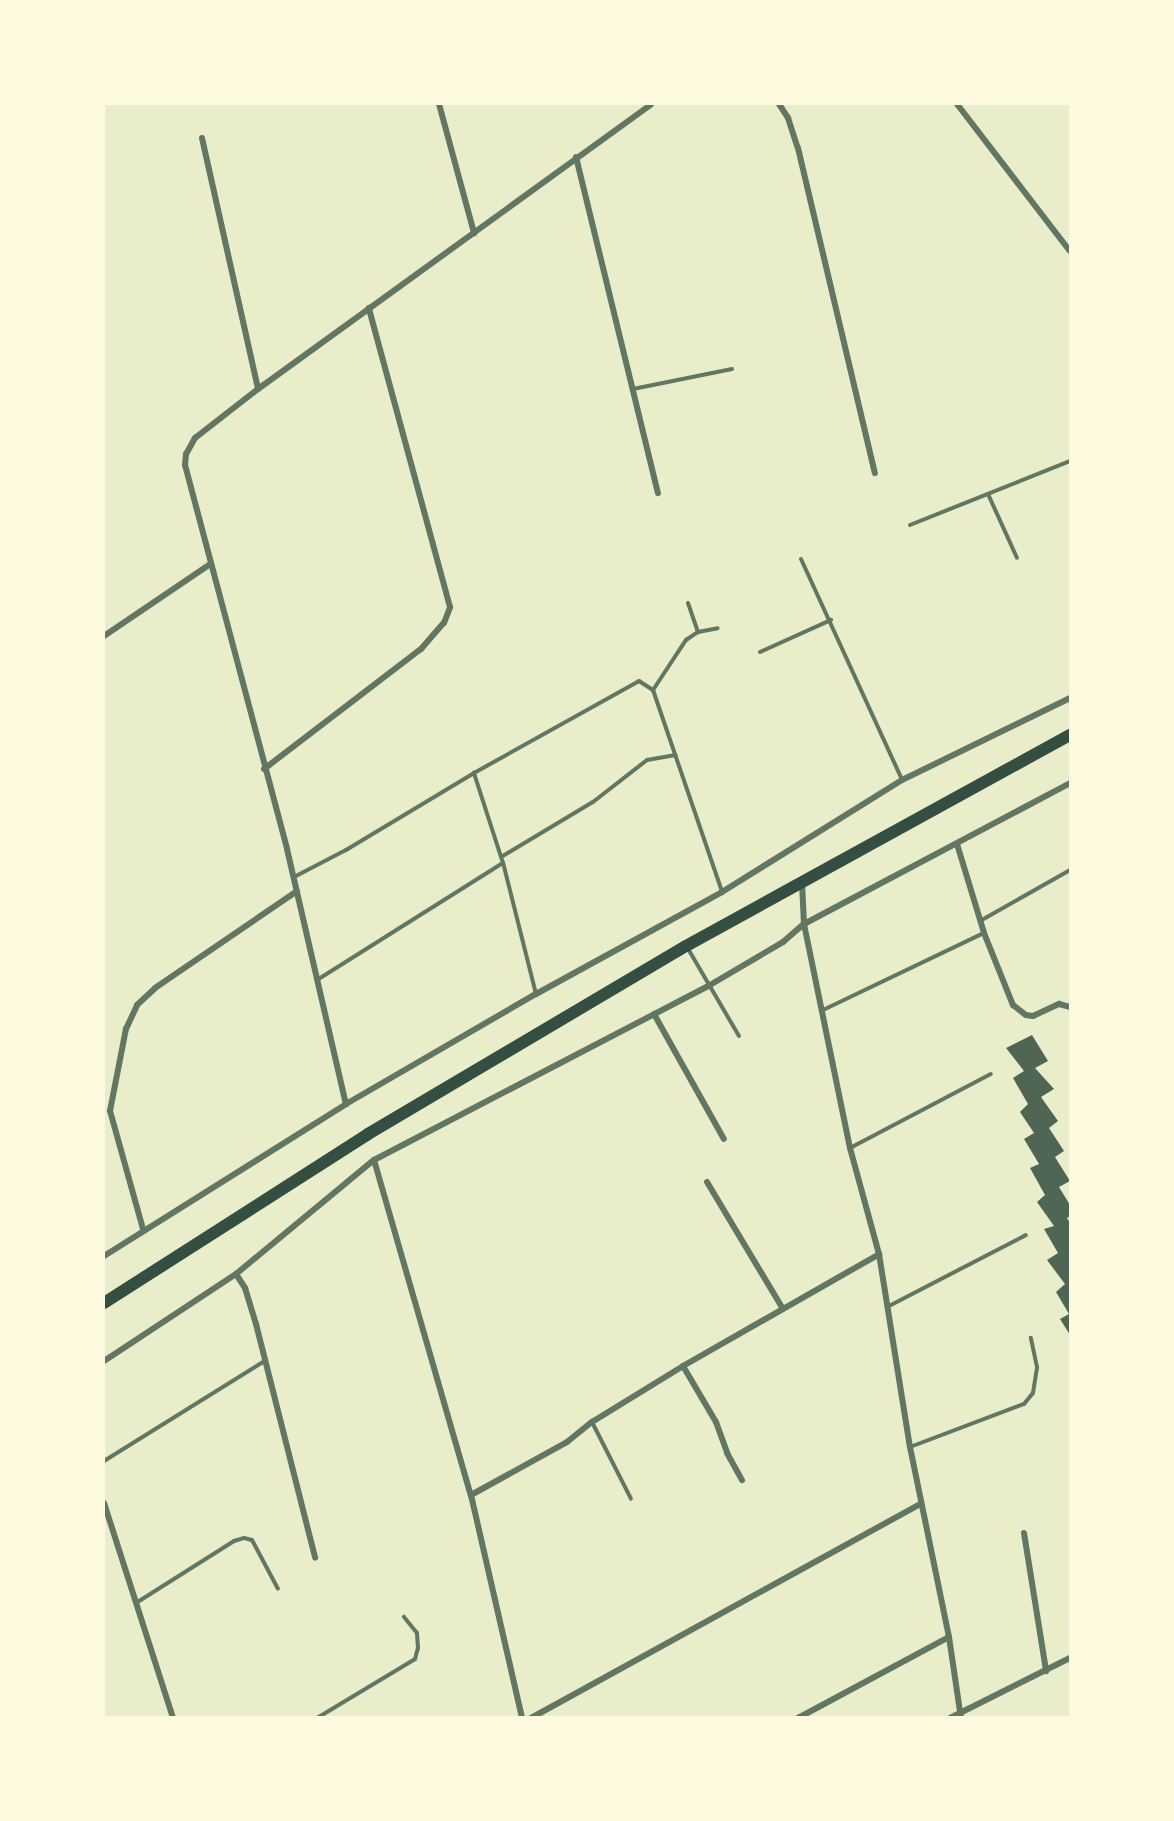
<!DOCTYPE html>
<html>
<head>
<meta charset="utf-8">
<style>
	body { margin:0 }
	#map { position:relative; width:1174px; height:1821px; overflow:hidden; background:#e9edc9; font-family:"Archivo Narrow",sans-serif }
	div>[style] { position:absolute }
	.building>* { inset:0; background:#4f6655 }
	.service>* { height:4px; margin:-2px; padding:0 2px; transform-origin:2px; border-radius:2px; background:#617663 }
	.minor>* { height:6px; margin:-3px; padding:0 3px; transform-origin:3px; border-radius:3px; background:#617663 }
	.trunk>* { height:12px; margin:-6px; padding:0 6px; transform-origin:6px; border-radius:6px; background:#344e41 }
	span { translate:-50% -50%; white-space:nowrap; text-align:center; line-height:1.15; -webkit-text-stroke:6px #fefae0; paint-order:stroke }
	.frame { position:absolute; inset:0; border:105px solid #fefae0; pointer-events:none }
</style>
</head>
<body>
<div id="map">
	<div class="building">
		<i style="clip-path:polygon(1032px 1035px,1048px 1061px,1035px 1068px,1054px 1089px,1041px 1097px,1058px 1121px,1049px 1128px,1064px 1151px,1055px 1157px,1070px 1181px,1059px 1187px,1070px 1205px,1070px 1216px,1067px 1218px,1070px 1223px,1070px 1335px,1060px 1319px,1069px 1314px,1056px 1292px,1065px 1284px,1047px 1260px,1058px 1253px,1044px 1229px,1054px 1226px,1037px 1202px,1045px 1195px,1030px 1168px,1039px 1164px,1024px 1139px,1034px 1133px,1020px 1112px,1028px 1104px,1013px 1078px,1024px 1071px,1006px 1048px)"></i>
	</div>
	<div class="service">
		<i style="left:633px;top:389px;width:101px;rotate:-11.4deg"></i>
		<i style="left:988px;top:494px;width:70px;rotate:65.6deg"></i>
		<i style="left:910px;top:525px;width:172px;rotate:-21.8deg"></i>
		<i style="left:801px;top:559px;width:243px;rotate:65.4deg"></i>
		<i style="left:688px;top:603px;width:31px;rotate:71deg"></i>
		<i style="left:760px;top:652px;width:78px;rotate:-24.3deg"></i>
		<i style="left:653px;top:690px;width:60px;rotate:-56.6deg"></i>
		<i style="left:686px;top:640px;width:14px;rotate:-34deg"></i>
		<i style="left:698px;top:632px;width:20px;rotate:-11deg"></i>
		<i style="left:501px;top:857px;width:107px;rotate:-30.9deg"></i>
		<i style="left:593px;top:802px;width:68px;rotate:-37.9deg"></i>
		<i style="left:647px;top:760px;width:29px;rotate:-10deg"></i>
		<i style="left:294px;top:877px;width:59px;rotate:-27.4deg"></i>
		<i style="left:346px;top:850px;width:149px;rotate:-31deg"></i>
		<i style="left:980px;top:921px;width:103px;rotate:-29.5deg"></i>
		<i style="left:687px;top:947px;width:103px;rotate:59.7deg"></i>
		<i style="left:317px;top:980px;width:220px;rotate:-32.2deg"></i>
		<i style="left:536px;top:994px;width:135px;rotate:-104.1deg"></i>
		<i style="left:503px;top:863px;width:95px;rotate:-107.9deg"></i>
		<i style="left:474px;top:773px;width:189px;rotate:-29.1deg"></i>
		<i style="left:639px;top:681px;width:17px;rotate:33deg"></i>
		<i style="left:653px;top:690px;width:213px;rotate:71.1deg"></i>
		<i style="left:823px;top:1010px;width:178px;rotate:-25.6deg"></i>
		<i style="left:850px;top:1148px;width:159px;rotate:-27.7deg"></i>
		<i style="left:889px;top:1306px;width:154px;rotate:-27.4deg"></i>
		<i style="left:592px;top:1422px;width:86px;rotate:63.1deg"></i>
		<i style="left:910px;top:1447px;width:122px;rotate:-20.7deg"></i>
		<i style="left:1024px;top:1404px;width:14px;rotate:-51deg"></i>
		<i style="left:1033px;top:1393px;width:26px;rotate:-81deg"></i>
		<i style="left:1037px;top:1367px;width:30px;rotate:-102deg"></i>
		<i style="left:104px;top:1461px;width:191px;rotate:-31.9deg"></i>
		<i style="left:136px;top:1603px;width:116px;rotate:-32.3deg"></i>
		<i style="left:234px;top:1541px;width:10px;rotate:-17deg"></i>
		<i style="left:244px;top:1538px;width:8px;rotate:14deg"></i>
		<i style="left:252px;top:1540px;width:55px;rotate:62deg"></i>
		<i style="left:317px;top:1718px;width:114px;rotate:-31deg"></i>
		<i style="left:415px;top:1659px;width:11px;rotate:-75deg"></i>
		<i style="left:418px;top:1648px;width:15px;rotate:-94deg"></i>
		<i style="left:417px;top:1633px;width:21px;rotate:-129deg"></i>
	</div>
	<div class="minor">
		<i style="left:439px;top:104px;width:134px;rotate:74.8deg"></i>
		<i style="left:779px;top:104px;width:17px;rotate:57deg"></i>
		<i style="left:788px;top:118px;width:32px;rotate:72deg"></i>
		<i style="left:798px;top:148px;width:334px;rotate:76.7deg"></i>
		<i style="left:957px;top:104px;width:185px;rotate:52.5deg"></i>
		<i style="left:202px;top:138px;width:257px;rotate:77.4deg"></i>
		<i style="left:258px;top:389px;width:80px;rotate:142.1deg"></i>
		<i style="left:195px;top:438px;width:18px;rotate:119deg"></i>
		<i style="left:186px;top:454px;width:11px;rotate:95deg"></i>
		<i style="left:185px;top:465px;width:397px;rotate:75.1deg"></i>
		<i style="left:287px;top:849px;width:262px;rotate:77deg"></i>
		<i style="left:576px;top:157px;width:346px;rotate:76.3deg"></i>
		<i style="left:258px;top:389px;width:485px;rotate:-35.9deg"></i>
		<i style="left:104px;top:636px;width:127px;rotate:-34.1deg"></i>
		<i style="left:264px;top:769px;width:198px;rotate:-37.4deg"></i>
		<i style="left:421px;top:649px;width:35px;rotate:-49deg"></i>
		<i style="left:444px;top:623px;width:17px;rotate:-69deg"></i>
		<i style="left:450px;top:607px;width:310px;rotate:-105.2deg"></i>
		<i style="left:957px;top:844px;width:93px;rotate:73.1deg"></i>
		<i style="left:984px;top:933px;width:78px;rotate:68.1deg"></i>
		<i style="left:1013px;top:1005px;width:16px;rotate:38deg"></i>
		<i style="left:1026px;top:1015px;width:7px;rotate:8deg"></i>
		<i style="left:1033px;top:1016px;width:29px;rotate:-25deg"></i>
		<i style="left:1059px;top:1004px;width:11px;rotate:15deg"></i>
		<i style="left:802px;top:882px;width:42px;rotate:87.3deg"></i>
		<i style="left:804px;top:924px;width:229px;rotate:78.4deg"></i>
		<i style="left:850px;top:1148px;width:110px;rotate:74.7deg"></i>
		<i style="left:879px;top:1254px;width:195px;rotate:80.9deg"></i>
		<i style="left:910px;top:1447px;width:194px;rotate:78.4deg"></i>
		<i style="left:949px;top:1637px;width:82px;rotate:81.6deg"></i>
		<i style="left:654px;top:1014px;width:143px;rotate:60.8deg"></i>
		<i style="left:374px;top:1160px;width:349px;rotate:73.9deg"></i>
		<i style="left:471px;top:1495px;width:229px;rotate:77.1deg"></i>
		<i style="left:707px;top:1182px;width:148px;rotate:59.1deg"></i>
		<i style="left:143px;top:1229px;width:123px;rotate:-105.6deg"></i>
		<i style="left:110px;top:1111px;width:84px;rotate:-79deg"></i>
		<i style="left:126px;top:1029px;width:26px;rotate:-65deg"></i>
		<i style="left:137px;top:1005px;width:25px;rotate:-43deg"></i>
		<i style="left:155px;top:988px;width:172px;rotate:-34.3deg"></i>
		<i style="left:104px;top:1256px;width:286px;rotate:-32.1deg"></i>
		<i style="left:346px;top:1104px;width:220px;rotate:-30.1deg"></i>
		<i style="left:536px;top:994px;width:212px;rotate:-28.7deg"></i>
		<i style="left:722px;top:892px;width:212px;rotate:-31.9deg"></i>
		<i style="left:902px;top:780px;width:187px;rotate:-26deg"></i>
		<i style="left:236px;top:1274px;width:17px;rotate:57deg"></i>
		<i style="left:245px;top:1288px;width:38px;rotate:73deg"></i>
		<i style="left:256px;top:1324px;width:241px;rotate:75.8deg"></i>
		<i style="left:104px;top:1361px;width:158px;rotate:-33.4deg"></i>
		<i style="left:236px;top:1274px;width:179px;rotate:-39.6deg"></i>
		<i style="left:374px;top:1160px;width:379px;rotate:-27.5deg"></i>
		<i style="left:710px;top:985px;width:85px;rotate:-30.5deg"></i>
		<i style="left:783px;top:942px;width:28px;rotate:-41deg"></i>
		<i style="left:804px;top:924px;width:301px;rotate:-27.9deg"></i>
		<i style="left:683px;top:1366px;width:226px;rotate:-29.7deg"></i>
		<i style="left:471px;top:1495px;width:110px;rotate:-28.9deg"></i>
		<i style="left:567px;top:1442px;width:32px;rotate:-39deg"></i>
		<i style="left:592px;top:1422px;width:107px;rotate:-31.6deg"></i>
		<i style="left:683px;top:1366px;width:65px;rotate:59.5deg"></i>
		<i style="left:716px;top:1422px;width:33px;rotate:70deg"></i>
		<i style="left:727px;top:1453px;width:31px;rotate:61deg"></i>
		<i style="left:104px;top:1503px;width:226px;rotate:72.2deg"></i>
		<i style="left:1024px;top:1533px;width:140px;rotate:80.9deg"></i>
		<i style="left:531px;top:1718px;width:444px;rotate:-28.8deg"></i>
		<i style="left:798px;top:1718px;width:171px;rotate:-28.2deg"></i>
		<i style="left:950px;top:1718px;width:134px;rotate:-26.6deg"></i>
	</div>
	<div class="trunk">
		<i style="left:104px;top:1303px;width:313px;rotate:-32.6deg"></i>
		<i style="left:368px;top:1134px;width:369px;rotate:-30.6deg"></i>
		<i style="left:686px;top:946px;width:438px;rotate:-28.8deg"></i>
	</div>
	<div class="frame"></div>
</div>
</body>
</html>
